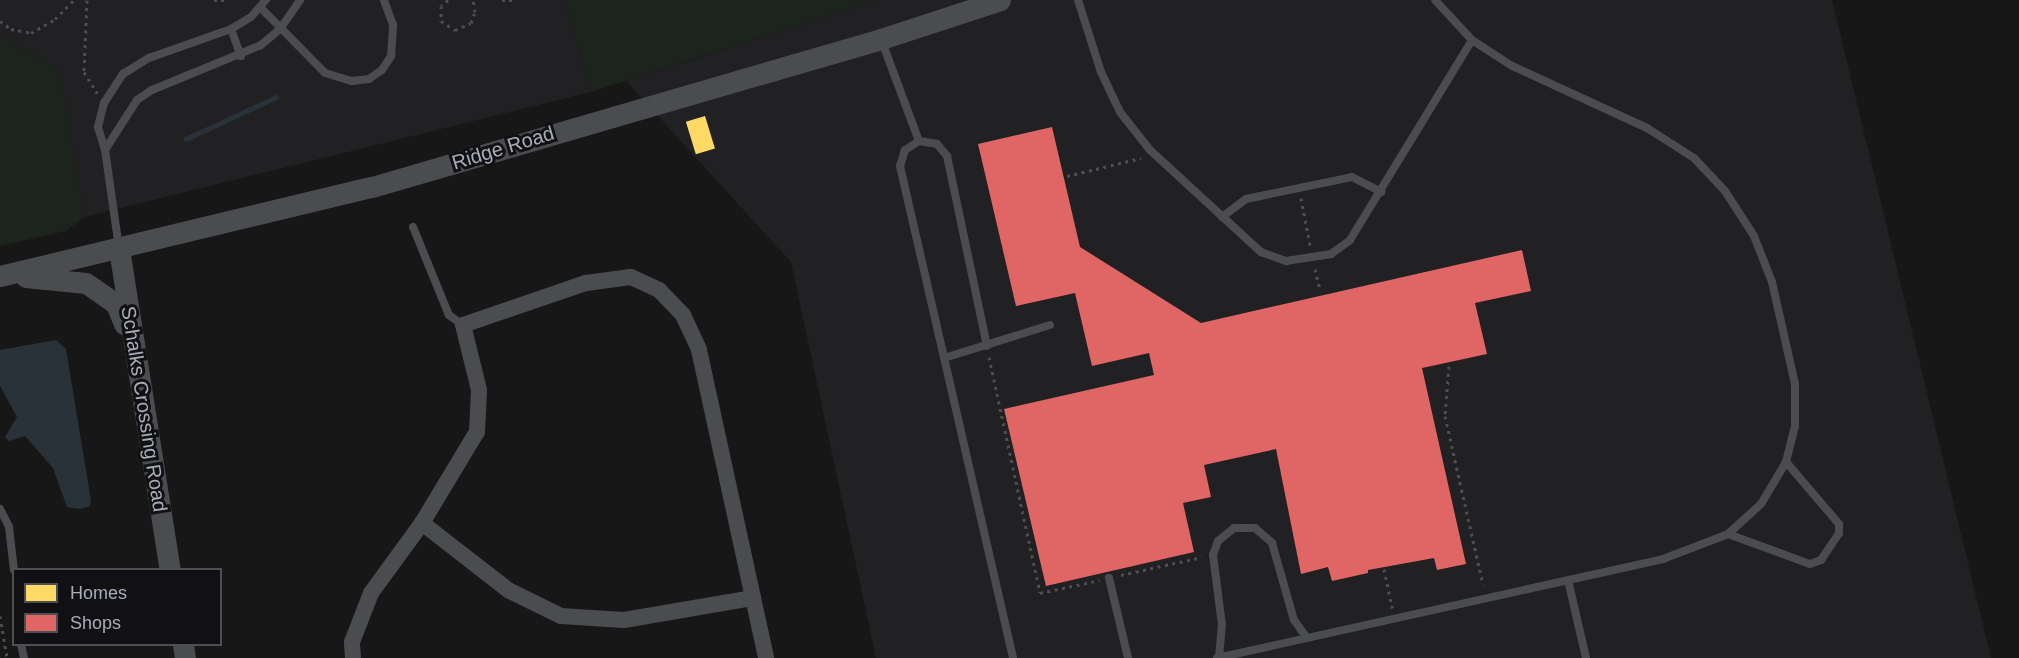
<!DOCTYPE html>
<html>
<head>
<meta charset="utf-8">
<style>
	body { margin:0 }
	#map { position:relative; width:2019px; height:658px; overflow:hidden; background:#171717; font-family:Helvetica,sans-serif }
	div>[style] { position:absolute }
	.built>* { inset:0; background:#212123 }
	.green>* { inset:0; background:#1d241e }
	.water>* { inset:0; background:#2a3239 }
	.homes>* { inset:0; background:#ffd966; transform-origin:0 0 }
	.shops>* { inset:0; background:#e06666 }
	.stream>* { height:4.5px; margin:-2.25px; padding:0 2.25px; transform-origin:2.25px; border-radius:2.25px; background:#2a3239 }
	.path>* { height:3px; margin-top:-1.5px; transform-origin:0; background:repeating-linear-gradient(90deg,#4d4e52 0 3px,transparent 0 7.5px) }
	.service>* { height:8px; margin:-4px; padding:0 4px; transform-origin:4px; border-radius:4px; background:#4b4c50 }
	.minor>* { height:16px; margin:-8px; padding:0 8px; transform-origin:8px; border-radius:8px; background:#4b4c50 }
	.tertiary>* { height:21px; margin:-10.5px; padding:0 10.5px; transform-origin:10.5px; border-radius:10.5px; background:#4b4c50 }
	span { translate:-50% -50%; white-space:nowrap; text-align:center; line-height:1.15; -webkit-text-stroke:6px #111113; paint-order:stroke }
	.street-label { font-size:20px; color:#a8adb8 }
	.legend { position:absolute; left:12px; top:568px; width:210px; height:78px; box-sizing:border-box; background:#111113; border:2px solid #4d4f55; margin:0; padding:8px 10px; list-style:none; font-size:18px; color:#a8adb8 }
	.legend li { display:flex; align-items:center; gap:12px; height:30px }
	.legend b { width:30px; border:2px solid #4d4f55 }
</style>
</head>
<body>
<div id="map">
	<div class="built">
		<i style="clip-path:polygon(0 0,565px 0,591px 92px,84px 217px,60px 71px,0 34px)"></i>
		<i style="clip-path:polygon(877px 0,1832px 0,1991px 658px,876px 658px,791px 262px,626px 81px)"></i>
	</div>
	<div class="green">
		<i style="clip-path:polygon(565px 0,877px 0,591px 92px)"></i>
		<i style="clip-path:polygon(0 34px,60px 71px,84px 217px,66px 231px,0 246px)"></i>
	</div>
	<div class="water">
		<i style="clip-path:polygon(56px 340px,66px 349px,91px 501px,90px 506px,80px 509px,67px 507px,53px 468px,25px 436px,9px 441px,5px 437px,17px 417px,0 386px,0 350px)"></i>
	</div>
	<div class="homes">
		<i style="left:705px;top:116px;width:34px;height:20px;rotate:73deg"></i>
	</div>
	<div class="shops">
		<i style="clip-path:polygon(1052px 127px,1080px 247px,1201px 323px,1522px 250px,1531px 291px,1475px 303px,1487px 354px,1422px 368px,1466px 564px,1437px 570px,1434px 558px,1368px 570px,1368px 573px,1332px 581px,1328px 567px,1301px 574px,1276px 449px,1204px 465px,1211px 497px,1183px 503px,1194px 552px,1046px 586px,1004px 409px,1154px 375px,1149px 353px,1092px 366px,1075px 293px,1016px 306px,978px 144px)"></i>
	</div>
	<div class="stream">
		<i style="left:186px;top:139px;width:99px;rotate:-25deg"></i>
	</div>
	<div class="path">
		<i style="left:87px;top:0;width:72px;rotate:92.4deg"></i>
		<i style="left:84px;top:72px;width:25px;rotate:58deg"></i>
		<i style="left:214px;top:0;width:10px"></i>
		<i style="left:448px;top:0;width:9px;rotate:139deg"></i>
		<i style="left:441px;top:6px;width:15px;rotate:90deg"></i>
		<i style="left:441px;top:21px;width:17px;rotate:33deg"></i>
		<i style="left:455px;top:30px;width:17px;rotate:-24deg"></i>
		<i style="left:471px;top:23px;width:12px;rotate:-70deg"></i>
		<i style="left:475px;top:12px;width:12px;rotate:-99deg"></i>
		<i style="left:502px;top:0;width:10px"></i>
		<i style="left:0;top:21px;width:14px;rotate:36deg"></i>
		<i style="left:11px;top:29px;width:20px;rotate:11deg"></i>
		<i style="left:31px;top:33px;width:28px;rotate:-30deg"></i>
		<i style="left:55px;top:19px;width:27px;rotate:-45deg"></i>
		<i style="left:1067px;top:176px;width:76px;rotate:-13.7deg"></i>
		<i style="left:1301px;top:198px;width:48px;rotate:79.2deg"></i>
		<i style="left:1315px;top:269px;width:21px;rotate:76deg"></i>
		<i style="left:989px;top:357px;width:241px;rotate:77.8deg"></i>
		<i style="left:1040px;top:593px;width:61px;rotate:-12.2deg"></i>
		<i style="left:1449px;top:366px;width:50px;rotate:94.6deg"></i>
		<i style="left:1445px;top:416px;width:173px;rotate:77.3deg"></i>
		<i style="left:1384px;top:569px;width:40px;rotate:78deg"></i>
		<i style="left:1121px;top:575px;width:83px;rotate:-12.5deg"></i>
		<i style="left:0;top:616px;width:43px;rotate:80.5deg"></i>
	</div>
	<div class="service">
		<i style="left:1078px;top:0;width:76px;rotate:72.3deg"></i>
		<i style="left:1101px;top:72px;width:44px;rotate:64.6deg"></i>
		<i style="left:1120px;top:112px;width:48px;rotate:51.7deg"></i>
		<i style="left:1150px;top:150px;width:151px;rotate:42.6deg"></i>
		<i style="left:1261px;top:252px;width:27px;rotate:20deg"></i>
		<i style="left:1286px;top:261px;width:46px;rotate:-8.8deg"></i>
		<i style="left:1331px;top:254px;width:24px;rotate:-36deg"></i>
		<i style="left:1350px;top:240px;width:234px;rotate:-58.6deg"></i>
		<i style="left:261px;top:8px;width:91px;rotate:45.4deg"></i>
		<i style="left:325px;top:73px;width:28px;rotate:17deg"></i>
		<i style="left:352px;top:81px;width:17px;rotate:-7deg"></i>
		<i style="left:369px;top:79px;width:16px;rotate:-35deg"></i>
		<i style="left:382px;top:70px;width:17px;rotate:-57deg"></i>
		<i style="left:391px;top:56px;width:31px;rotate:-86deg"></i>
		<i style="left:393px;top:25px;width:27px;rotate:-110deg"></i>
		<i style="left:231px;top:29px;width:29px;rotate:70deg"></i>
		<i style="left:881px;top:39px;width:109px;rotate:69.6deg"></i>
		<i style="left:919px;top:141px;width:17px;rotate:147deg"></i>
		<i style="left:905px;top:150px;width:17px;rotate:107deg"></i>
		<i style="left:900px;top:166px;width:505px;rotate:77.06deg"></i>
		<i style="left:919px;top:141px;width:18px;rotate:9deg"></i>
		<i style="left:937px;top:144px;width:16px;rotate:50deg"></i>
		<i style="left:947px;top:156px;width:194px;rotate:78.1deg"></i>
		<i style="left:105px;top:150px;width:59px;rotate:-57.4deg"></i>
		<i style="left:137px;top:100px;width:18px;rotate:-34deg"></i>
		<i style="left:152px;top:90px;width:118px;rotate:-22.4deg"></i>
		<i style="left:261px;top:45px;width:25px;rotate:-40deg"></i>
		<i style="left:280px;top:29px;width:35px;rotate:-55deg"></i>
		<i style="left:1222px;top:217px;width:30px;rotate:-37deg"></i>
		<i style="left:1246px;top:199px;width:108px;rotate:-11.7deg"></i>
		<i style="left:1352px;top:177px;width:33px;rotate:27deg"></i>
		<i style="left:413px;top:227px;width:95px;rotate:67.8deg"></i>
		<i style="left:449px;top:315px;width:17px;rotate:36deg"></i>
		<i style="left:119px;top:248px;width:99px;rotate:-98.1deg"></i>
		<i style="left:105px;top:150px;width:24px;rotate:-107deg"></i>
		<i style="left:98px;top:127px;width:25px;rotate:-76deg"></i>
		<i style="left:104px;top:103px;width:35px;rotate:-57deg"></i>
		<i style="left:123px;top:74px;width:31px;rotate:-32deg"></i>
		<i style="left:149px;top:58px;width:87px;rotate:-19.5deg"></i>
		<i style="left:231px;top:29px;width:23px;rotate:-31deg"></i>
		<i style="left:251px;top:17px;width:23px;rotate:-49deg"></i>
		<i style="left:944px;top:358px;width:111px;rotate:-17.3deg"></i>
		<i style="left:0;top:509px;width:20px;rotate:63deg"></i>
		<i style="left:9px;top:527px;width:43px;rotate:83.4deg"></i>
		<i style="left:1728px;top:534px;width:87px;rotate:20.1deg"></i>
		<i style="left:1810px;top:564px;width:12px;rotate:-20deg"></i>
		<i style="left:1821px;top:560px;width:32px;rotate:-56deg"></i>
		<i style="left:1839px;top:533px;width:9px;rotate:-90deg"></i>
		<i style="left:1839px;top:524px;width:82px;rotate:-130.5deg"></i>
		<i style="left:1109px;top:578px;width:82px;rotate:76.6deg"></i>
		<i style="left:1568px;top:580px;width:80px;rotate:77deg"></i>
		<i style="left:21px;top:644px;width:14px;rotate:78deg"></i>
		<i style="left:1217px;top:658px;width:457px;rotate:-12.5deg"></i>
		<i style="left:1663px;top:559px;width:70px;rotate:-21deg"></i>
		<i style="left:1728px;top:534px;width:45px;rotate:-42.3deg"></i>
		<i style="left:1761px;top:504px;width:49px;rotate:-59.2deg"></i>
		<i style="left:1786px;top:462px;width:36px;rotate:-76deg"></i>
		<i style="left:1795px;top:427px;width:43px;rotate:-90deg"></i>
		<i style="left:1795px;top:384px;width:105px;rotate:-102.7deg"></i>
		<i style="left:1772px;top:282px;width:49px;rotate:-111.4deg"></i>
		<i style="left:1754px;top:236px;width:54px;rotate:-122.8deg"></i>
		<i style="left:1725px;top:191px;width:45px;rotate:-133.2deg"></i>
		<i style="left:1694px;top:158px;width:56px;rotate:-147.4deg"></i>
		<i style="left:1647px;top:128px;width:149px;rotate:-155.3deg"></i>
		<i style="left:1512px;top:66px;width:48px;rotate:-147deg"></i>
		<i style="left:1472px;top:40px;width:54px;rotate:-132.8deg"></i>
		<i style="left:1219px;top:658px;width:33px;rotate:-85deg"></i>
		<i style="left:1222px;top:625px;width:71px;rotate:-97.3deg"></i>
		<i style="left:1213px;top:555px;width:15px;rotate:-70deg"></i>
		<i style="left:1218px;top:541px;width:21px;rotate:-39deg"></i>
		<i style="left:1234px;top:528px;width:21px"></i>
		<i style="left:1255px;top:528px;width:23px;rotate:41deg"></i>
		<i style="left:1272px;top:543px;width:80px;rotate:74.1deg"></i>
		<i style="left:1294px;top:620px;width:22px;rotate:54deg"></i>
	</div>
	<div class="minor">
		<i style="left:422px;top:523px;width:109px;rotate:37.9deg"></i>
		<i style="left:508px;top:590px;width:59px;rotate:26.1deg"></i>
		<i style="left:561px;top:616px;width:63px;rotate:3.6deg"></i>
		<i style="left:624px;top:620px;width:131px;rotate:-9.7deg"></i>
		<i style="left:353px;top:658px;width:16px;rotate:-94deg"></i>
		<i style="left:352px;top:642px;width:53px;rotate:-68.8deg"></i>
		<i style="left:371px;top:593px;width:87px;rotate:-53.9deg"></i>
		<i style="left:422px;top:523px;width:106px;rotate:-58.9deg"></i>
		<i style="left:477px;top:432px;width:42px;rotate:-87.3deg"></i>
		<i style="left:479px;top:390px;width:67px;rotate:-103.8deg"></i>
		<i style="left:463px;top:325px;width:130px;rotate:-18.9deg"></i>
		<i style="left:586px;top:283px;width:45px;rotate:-7.6deg"></i>
		<i style="left:631px;top:277px;width:31px;rotate:25deg"></i>
		<i style="left:659px;top:290px;width:35px;rotate:46deg"></i>
		<i style="left:683px;top:315px;width:38px;rotate:65deg"></i>
		<i style="left:699px;top:350px;width:315px;rotate:77.7deg"></i>
	</div>
	<div class="tertiary">
		<i style="left:119px;top:249px;width:325px;rotate:81deg"></i>
		<i style="left:0;top:276px;width:382px;rotate:-13.5deg"></i>
		<i style="left:372px;top:187px;width:530px;rotate:-16.21deg"></i>
		<i style="left:881px;top:39px;width:125px;rotate:-18.1deg"></i>
		<i style="left:26px;top:277px;width:60px;rotate:5.7deg"></i>
		<i style="left:86px;top:283px;width:37px;rotate:35deg"></i>
		<i style="left:116px;top:304px;width:22px;rotate:68deg"></i>
		<i style="left:183px;top:644px;width:14px;rotate:82deg"></i>
	</div>
	<div class="street-label">
		<span style="left:503px;top:148px;rotate:-17deg">Ridge Road</span>
		<span style="left:144px;top:409px;rotate:81deg">Schalks Crossing Road</span>
	</div>
	<ul class="legend">
	<li><b style="height:16px;background:#ffd966"></b>Homes</li>
	<li><b style="height:16px;background:#e06666"></b>Shops</li>
	</ul>
</div>
</body>
</html>
